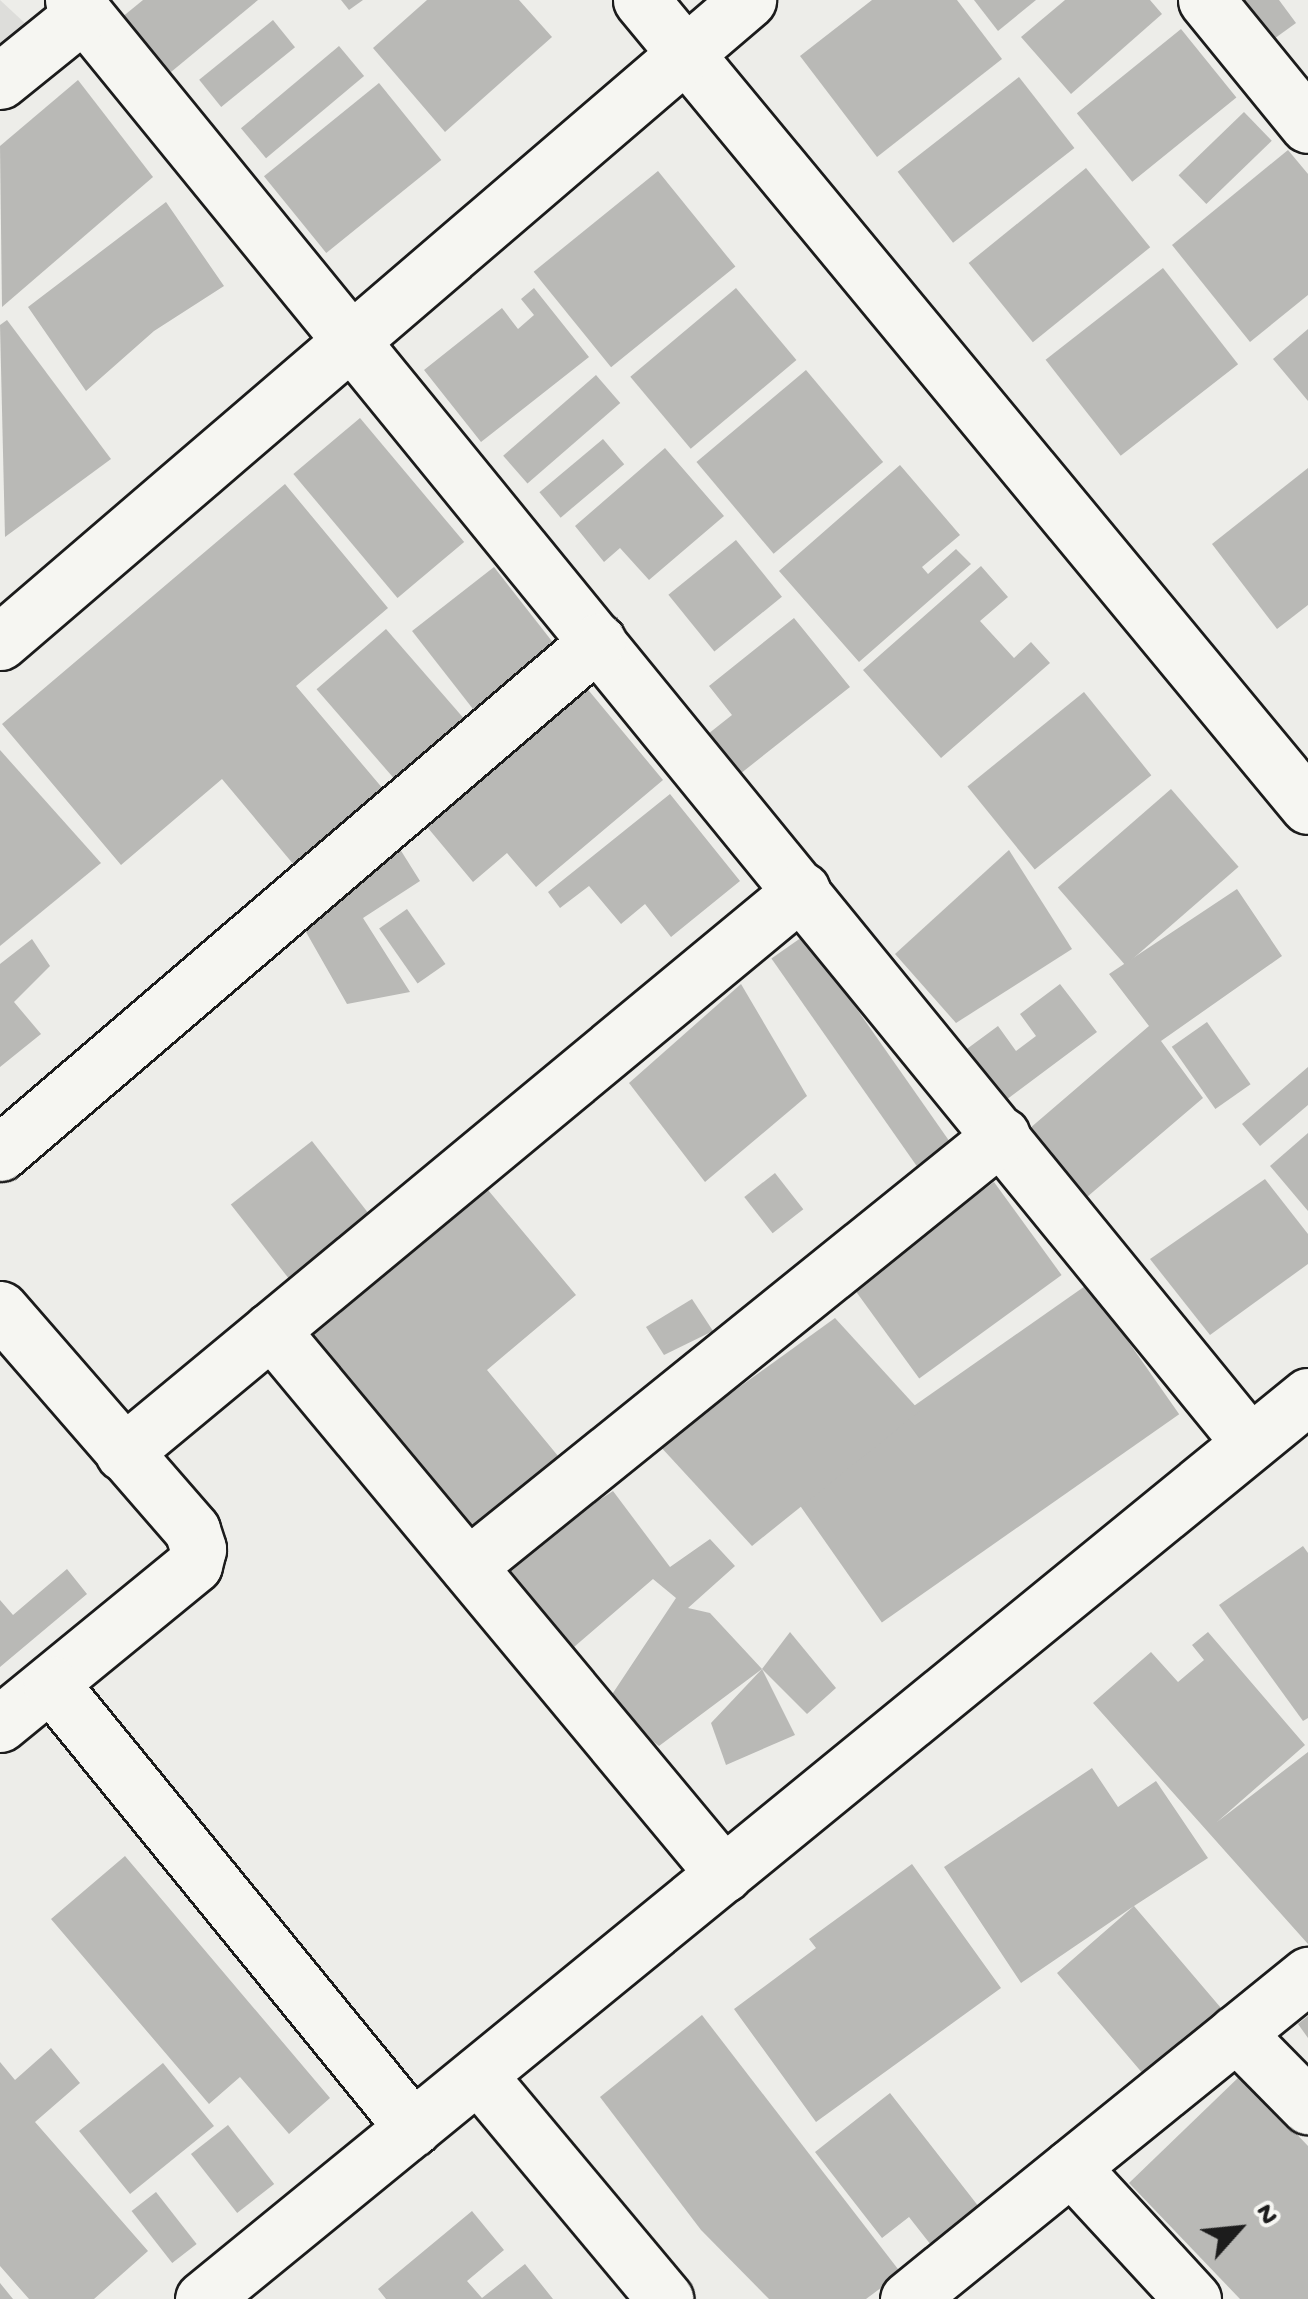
<!DOCTYPE html>
<html>
<head>
<meta charset="utf-8">
<style>
	body { margin:0 }
	#map { position:relative; width:1308px; height:2299px; overflow:hidden; background:#edede9; font-family:"Gochi Hand",sans-serif }
	div>[style] { position:absolute }
	.built>* { inset:0; background:#ddddda }
	.building>* { inset:0; background:#b9b9b6; transform-origin:0 0 }
	.roads { filter:drop-shadow(2px 0 #1c1c1c) drop-shadow(-2px 0 #1c1c1c) drop-shadow(0 2px #1c1c1c) drop-shadow(0 -2px #1c1c1c) }
	.street>* { height:55px; margin:-27.5px; padding:0 27.5px; transform-origin:27.5px; border-radius:27.5px; background:#f6f6f2 }
	span { translate:-50% -50%; white-space:nowrap; text-align:center; line-height:1.15; -webkit-text-stroke:10px #f6f6f2; paint-order:stroke }
	.north { position:absolute; left:1188px; top:2179px; width:100px; height:100px; -webkit-text-stroke:8px #f6f6f2; paint-order:stroke; rotate:63deg; font-size:28px; font-weight:700; line-height:40px; text-align:center; color:#1c1c1c }
	.north::after { content:''; display:block; margin:auto; width:35px; height:45px; background:#1c1c1c; clip-path:polygon(50% 0,100% 100%,50% 72%,0 100%) }
</style>
</head>
<body>
<div id="map">
	<div class="built">
		<i style="clip-path:polygon(0 0,28px 26px,0 49px)"></i>
	</div>
	<div class="building">
		<i style="clip-path:polygon(143px 0,258px 0,171px 72px,121px 18px)"></i>
		<i style="clip-path:polygon(341px 0,363px 0,349px 10px)"></i>
		<i style="clip-path:polygon(427px 0,519px 0,552px 37px,445px 132px,373px 48px)"></i>
		<i style="clip-path:polygon(872px 0,957px 0,1002px 59px,877px 157px,800px 56px)"></i>
		<i style="clip-path:polygon(974px 0,1036px 0,998px 31px)"></i>
		<i style="clip-path:polygon(1065px 0,1150px 0,1162px 14px,1071px 94px,1021px 37px)"></i>
		<i style="clip-path:polygon(1234px 0,1279px 0,1296px 23px,1267px 44px)"></i>
		<i style="left:273px;top:20px;width:35px;height:95px;rotate:51deg"></i>
		<i style="left:1181px;top:29px;width:88px;height:134px;rotate:51deg"></i>
		<i style="left:339px;top:46px;width:39px;height:128px;rotate:50deg"></i>
		<i style="left:1019px;top:77px;width:90px;height:154px;rotate:52deg"></i>
		<i style="clip-path:polygon(78px 80px,153px 177px,2px 307px,0 146px)"></i>
		<i style="left:379px;top:83px;width:99px;height:148px;rotate:51deg"></i>
		<i style="left:1244px;top:112px;width:40px;height:91px;rotate:46deg"></i>
		<i style="clip-path:polygon(1288px 150px,1308px 174px,1308px 295px,1250px 342px,1172px 245px)"></i>
		<i style="left:1086px;top:168px;width:102px;height:151px;rotate:51deg"></i>
		<i style="left:658px;top:171px;width:123px;height:160px;rotate:51deg"></i>
		<i style="clip-path:polygon(166px 202px,224px 286px,154px 331px,86px 391px,28px 307px)"></i>
		<i style="left:1163px;top:268px;width:122px;height:149px;rotate:52deg"></i>
		<i style="clip-path:polygon(534px 288px,589px 357px,481px 442px,424px 370px,502px 308px,518px 329px,534px 315px,521px 299px)"></i>
		<i style="left:736px;top:288px;width:94px;height:138px;rotate:50deg"></i>
		<i style="clip-path:polygon(7px 320px,111px 459px,5px 537px,0 325px)"></i>
		<i style="clip-path:polygon(1308px 329px,1308px 401px,1273px 359px)"></i>
		<i style="left:806px;top:370px;width:120px;height:143px;rotate:50deg"></i>
		<i style="left:596px;top:375px;width:37px;height:123px;rotate:49deg"></i>
		<i style="left:360px;top:418px;width:162px;height:87px;rotate:50deg"></i>
		<i style="left:603px;top:439px;width:33px;height:83px;rotate:50deg"></i>
		<i style="clip-path:polygon(665px 448px,724px 516px,649px 580px,620px 548px,604px 562px,575px 526px)"></i>
		<i style="clip-path:polygon(900px 465px,960px 535px,922px 567px,928px 574px,956px 549px,971px 564px,859px 662px,779px 571px)"></i>
		<i style="clip-path:polygon(1308px 468px,1308px 605px,1277px 629px,1212px 544px)"></i>
		<i style="clip-path:polygon(285px 484px,388px 608px,296px 686px,384px 790px,294px 865px,222px 779px,121px 865px,2px 724px)"></i>
		<i style="left:736px;top:540px;width:73px;height:87px;rotate:51deg"></i>
		<i style="clip-path:polygon(981px 566px,1008px 597px,980px 621px,1014px 658px,1031px 642px,1050px 663px,941px 758px,863px 670px)"></i>
		<i style="left:494px;top:567px;width:105px;height:104px;rotate:52deg"></i>
		<i style="clip-path:polygon(794px 618px,850px 687px,740px 774px,708px 734px,732px 715px,709px 686px)"></i>
		<i style="left:386px;top:629px;width:125px;height:92px;rotate:49deg"></i>
		<i style="clip-path:polygon(580px 680px,663px 780px,536px 887px,507px 853px,473px 882px,418px 816px)"></i>
		<i style="left:1084px;top:692px;width:107px;height:150px;rotate:51deg"></i>
		<i style="clip-path:polygon(0 750px,101px 863px,0 946px)"></i>
		<i style="left:1171px;top:789px;width:103px;height:150px;rotate:49deg"></i>
		<i style="clip-path:polygon(670px 794px,740px 881px,671px 937px,645px 904px,621px 924px,589px 886px,560px 908px,548px 892px)"></i>
		<i style="clip-path:polygon(393px 838px,420px 881px,363px 918px,410px 992px,347px 1004px,298px 918px)"></i>
		<i style="clip-path:polygon(1009px 850px,1072px 949px,956px 1023px,895px 954px)"></i>
		<i style="clip-path:polygon(1237px 889px,1282px 956px,1161px 1041px,1203px 1098px,1087px 1197px,1029px 1129px,1149px 1026px,1109px 974px)"></i>
		<i style="left:407px;top:909px;width:67px;height:34px;rotate:55deg"></i>
		<i style="left:805px;top:935px;width:253px;height:41px;rotate:55deg"></i>
		<i style="clip-path:polygon(32px 939px,50px 966px,14px 1002px,41px 1034px,0 1067px,0 964px)"></i>
		<i style="clip-path:polygon(741px 984px,807px 1096px,705px 1182px,629px 1083px)"></i>
		<i style="clip-path:polygon(1060px 984px,1097px 1032px,998px 1106px,960px 1054px,998px 1026px,1016px 1051px,1036px 1036px,1020px 1014px)"></i>
		<i style="left:1207px;top:1022px;width:76px;height:43px;rotate:55deg"></i>
		<i style="clip-path:polygon(1308px 1067px,1308px 1105px,1260px 1146px,1242px 1124px)"></i>
		<i style="clip-path:polygon(1308px 1133px,1308px 1211px,1270px 1166px)"></i>
		<i style="left:312px;top:1141px;width:103px;height:103px;rotate:52deg"></i>
		<i style="left:775px;top:1173px;width:46px;height:39px;rotate:52deg"></i>
		<i style="clip-path:polygon(1265px 1179px,1308px 1234px,1308px 1264px,1210px 1335px,1150px 1259px)"></i>
		<i style="left:994px;top:1182px;width:115px;height:176px;rotate:54deg"></i>
		<i style="clip-path:polygon(483px 1184px,576px 1295px,487px 1370px,563px 1462px,476px 1534px,307px 1332px)"></i>
		<i style="left:1088px;top:1284px;width:159px;height:363px;rotate:55deg"></i>
		<i style="clip-path:polygon(692px 1299px,713px 1331px,664px 1355px,646px 1327px)"></i>
		<i style="clip-path:polygon(835px 1318px,920px 1411px,752px 1546px,659px 1445px)"></i>
		<i style="clip-path:polygon(613px 1491px,670px 1567px,710px 1539px,735px 1566px,688px 1608px,710px 1613px,762px 1669px,659px 1746px,605px 1705px,676px 1598px,653px 1579px,574px 1647px,499px 1566px)"></i>
		<i style="clip-path:polygon(1303px 1546px,1308px 1553px,1308px 1718px,1303px 1721px,1219px 1605px)"></i>
		<i style="clip-path:polygon(67px 1569px,87px 1594px,0 1667px,0 1600px,13px 1615px)"></i>
		<i style="clip-path:polygon(790px 1632px,836px 1688px,807px 1714px,762px 1669px)"></i>
		<i style="clip-path:polygon(1208px 1632px,1305px 1745px,1217px 1822px,1308px 1752px,1308px 1944px,1093px 1703px,1151px 1652px,1178px 1682px,1204px 1660px,1192px 1645px)"></i>
		<i style="clip-path:polygon(762px 1669px,795px 1735px,726px 1765px,711px 1723px)"></i>
		<i style="clip-path:polygon(1092px 1768px,1118px 1807px,1156px 1781px,1208px 1858px,1134px 1906px,1221px 2008px,1144px 2075px,1057px 1973px,1134px 1906px,1021px 1983px,944px 1867px)"></i>
		<i style="clip-path:polygon(125px 1856px,330px 2098px,289px 2134px,240px 2077px,209px 2104px,51px 1919px)"></i>
		<i style="clip-path:polygon(912px 1864px,1001px 1988px,816px 2122px,734px 2009px,816px 1948px,809px 1939px)"></i>
		<i style="clip-path:polygon(702px 2015px,901px 2273px,866px 2299px,769px 2299px,701px 2230px,600px 2097px)"></i>
		<i style="clip-path:polygon(1308px 2016px,1308px 2038px,1298px 2024px)"></i>
		<i style="clip-path:polygon(51px 2048px,80px 2083px,35px 2122px,148px 2251px,94px 2299px,29px 2299px,0 2266px,0 2062px,15px 2080px)"></i>
		<i style="left:163px;top:2063px;width:81px;height:108px;rotate:51deg"></i>
		<i style="clip-path:polygon(1241px 2075px,1308px 2146px,1308px 2299px,1240px 2299px,1129px 2183px)"></i>
		<i style="clip-path:polygon(890px 2093px,979px 2207px,931px 2245px,909px 2217px,882px 2238px,815px 2152px)"></i>
		<i style="left:228px;top:2125px;width:75px;height:47px;rotate:52deg"></i>
		<i style="left:156px;top:2192px;width:66px;height:31px;rotate:52deg"></i>
		<i style="clip-path:polygon(472px 2211px,504px 2250px,467px 2281px,482px 2298px,525px 2264px,553px 2299px,386px 2299px,378px 2289px)"></i>
		<i style="clip-path:polygon(0 2283px,13px 2299px,0 2299px)"></i>
	</div>
	<div class="roads">
		<div class="street">
			<i style="left:73px;top:0;width:1862px;rotate:50.8deg"></i>
			<i style="left:641px;top:0;width:1046px;rotate:50.39deg"></i>
			<i style="left:1206px;top:0;width:161px;rotate:50.8deg"></i>
			<i style="left:0;top:81px;width:108px;rotate:-39deg"></i>
			<i style="left:0;top:642px;width:986px;rotate:-40.64deg"></i>
			<i style="left:0;top:1153px;width:787px;rotate:-40.57deg"></i>
			<i style="left:0;top:1309px;width:293px;rotate:49deg"></i>
			<i style="left:192px;top:1530px;width:20px;rotate:72deg"></i>
			<i style="left:198px;top:1549px;width:16px;rotate:104deg"></i>
			<i style="left:194px;top:1565px;width:251px;rotate:140.7deg"></i>
			<i style="left:271px;top:1330px;width:708px;rotate:50.22deg"></i>
			<i style="left:123px;top:1453px;width:882px;rotate:-39.66deg"></i>
			<i style="left:468px;top:1566px;width:686px;rotate:-38.91deg"></i>
			<i style="left:51px;top:1684px;width:573px;rotate:50.81deg"></i>
			<i style="left:1236px;top:2033px;width:103px;rotate:45.4deg"></i>
			<i style="left:478px;top:2075px;width:292px;rotate:50.1deg"></i>
			<i style="left:1071px;top:2167px;width:180px;rotate:47.3deg"></i>
			<i style="left:203px;top:2299px;width:1427px;rotate:-39.26deg"></i>
			<i style="left:908px;top:2299px;width:515px;rotate:-39.01deg"></i>
		</div>
	</div>
	<div class="north">N</div>
</div>
</body>
</html>
